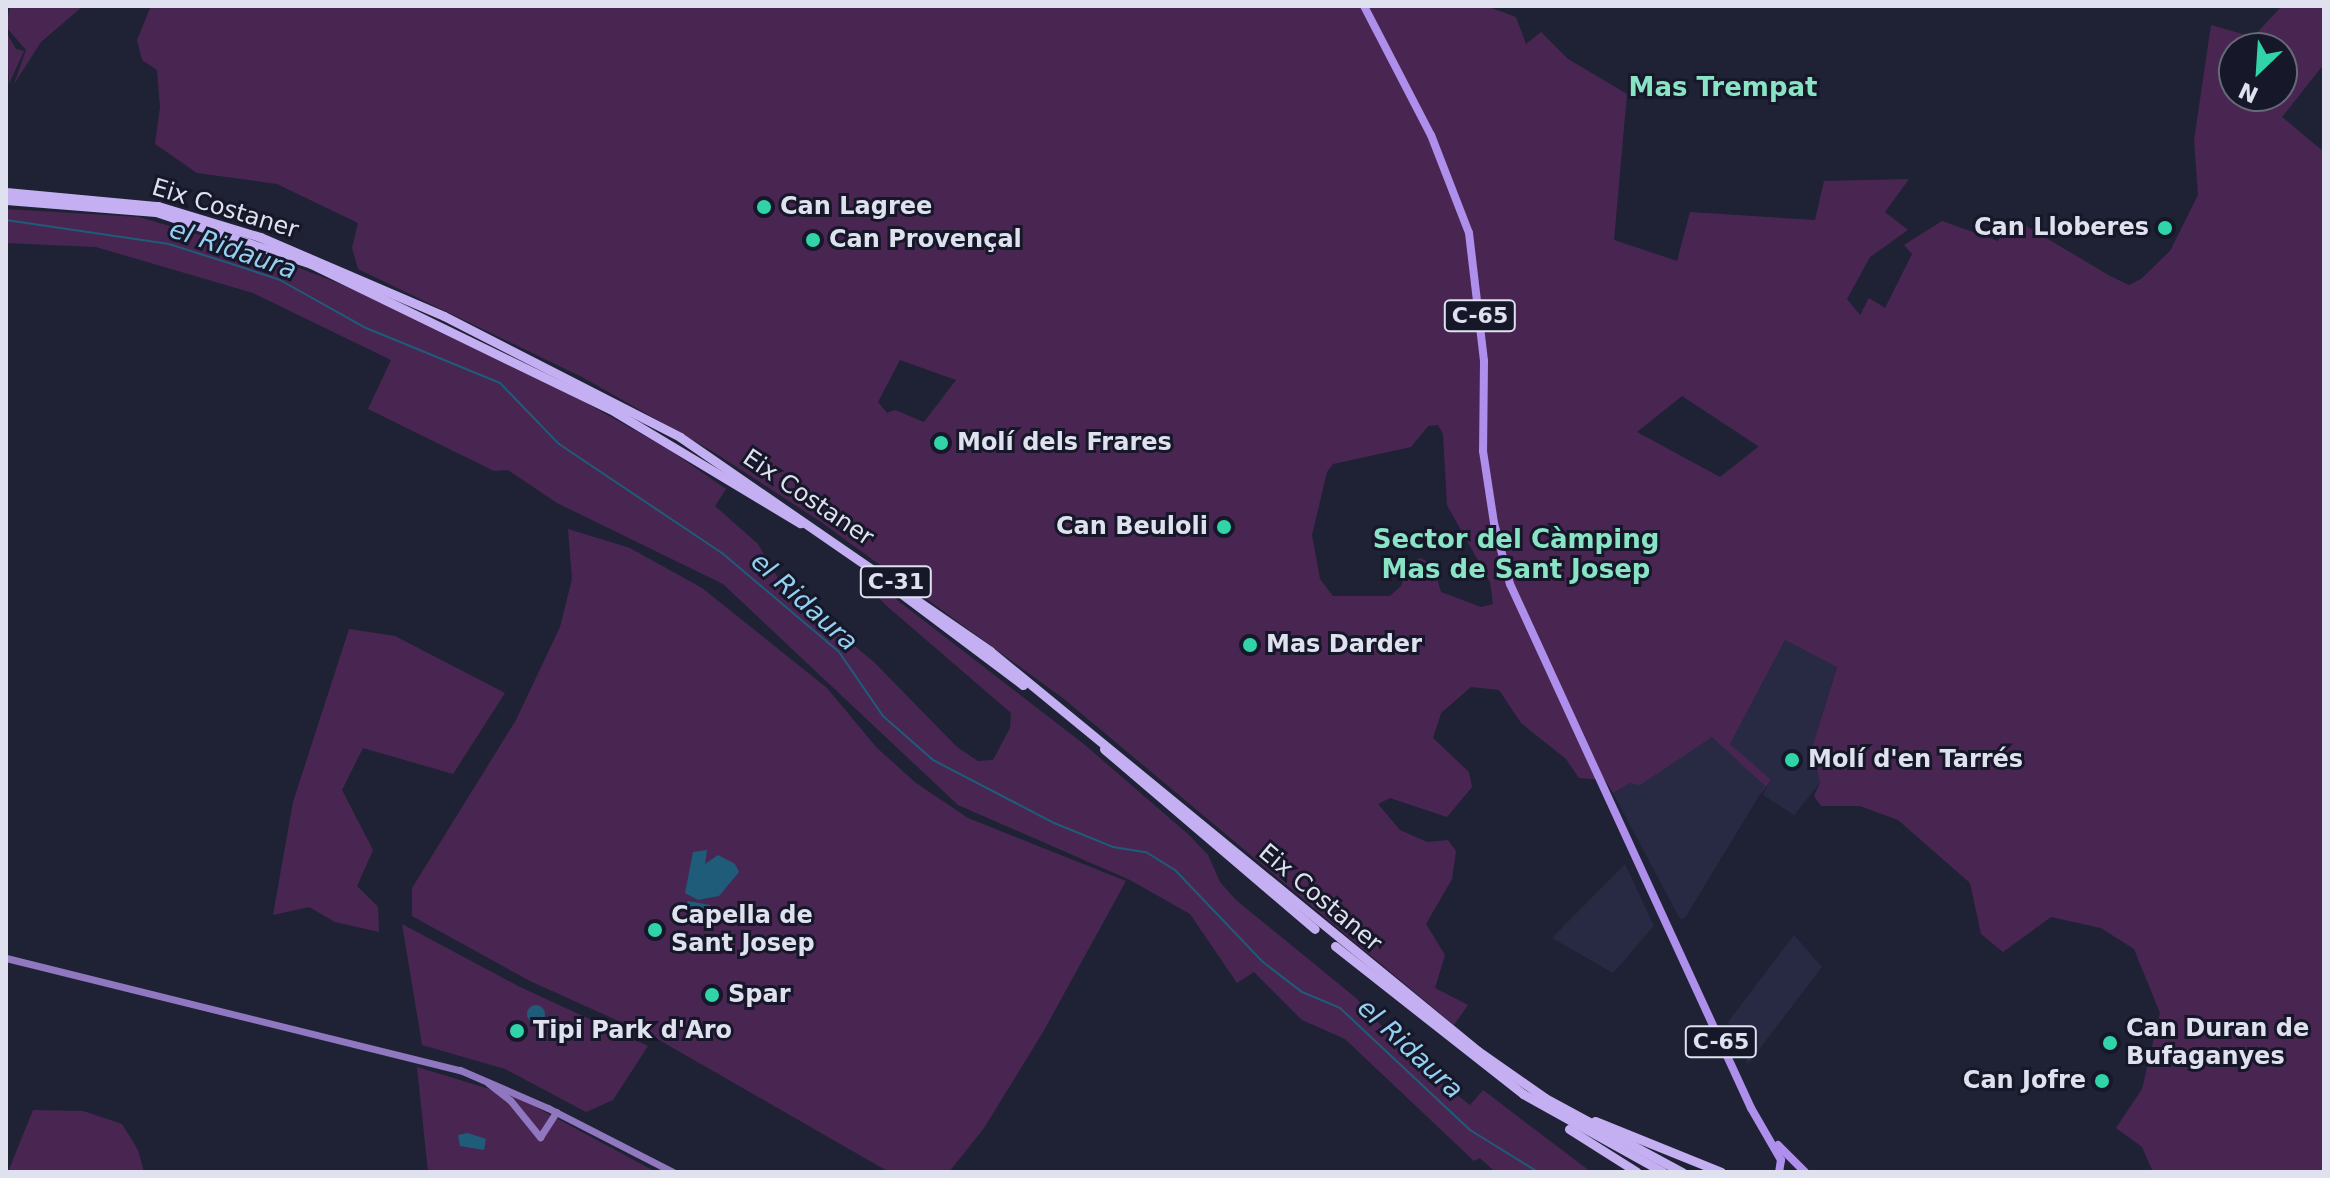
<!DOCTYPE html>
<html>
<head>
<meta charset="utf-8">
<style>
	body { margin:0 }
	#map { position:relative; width:2330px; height:1178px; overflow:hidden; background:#1f2234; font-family:"DejaVu Sans",sans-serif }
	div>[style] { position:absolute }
	.built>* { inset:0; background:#272a42 }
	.green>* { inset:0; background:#492652 }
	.water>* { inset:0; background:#1e5c7a }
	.round { border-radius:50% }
	.stream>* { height:2px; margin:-1px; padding:0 1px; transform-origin:1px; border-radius:1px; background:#1e5c7a }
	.secondary>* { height:7px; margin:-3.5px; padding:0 3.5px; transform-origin:3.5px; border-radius:3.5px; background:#9078c0 }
	.primary>* { height:8px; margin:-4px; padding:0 4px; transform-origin:4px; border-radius:4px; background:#ae8fec }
	.highway>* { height:9px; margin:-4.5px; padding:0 4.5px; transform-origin:4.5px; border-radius:4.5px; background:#c4aff2 }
	.dots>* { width:22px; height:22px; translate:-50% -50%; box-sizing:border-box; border:4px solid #16182a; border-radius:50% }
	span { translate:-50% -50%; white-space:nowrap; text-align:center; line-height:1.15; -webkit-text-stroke:6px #16182a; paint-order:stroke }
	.shield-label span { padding:2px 6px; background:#16182a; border:2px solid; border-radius:6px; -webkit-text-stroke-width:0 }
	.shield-label { font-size:22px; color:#dfe2ee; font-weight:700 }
	.poi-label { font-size:24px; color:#dfe2ee; font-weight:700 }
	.left { translate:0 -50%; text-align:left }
	.right { translate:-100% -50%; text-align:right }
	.street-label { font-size:24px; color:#dfe2ee }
	.neighbourhood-label { font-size:26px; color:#88e4c5; font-weight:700 }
	.water-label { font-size:26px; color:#94d0f2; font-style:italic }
	.frame { position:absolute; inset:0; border:8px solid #dfe2ee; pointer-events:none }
	.north { position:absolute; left:2218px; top:32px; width:80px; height:80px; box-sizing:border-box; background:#16182a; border:2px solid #666978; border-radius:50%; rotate:205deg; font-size:22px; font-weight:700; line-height:32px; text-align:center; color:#dfe2ee }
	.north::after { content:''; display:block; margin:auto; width:28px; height:36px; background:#31d4a9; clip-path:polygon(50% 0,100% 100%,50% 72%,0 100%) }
</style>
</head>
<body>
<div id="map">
	<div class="built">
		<i style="clip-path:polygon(1785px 640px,1837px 666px,1812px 748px,1820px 783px,1794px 815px,1763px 795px,1770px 780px,1730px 744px)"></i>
		<i style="clip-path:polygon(1706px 737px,1716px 739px,1765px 786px,1685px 918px,1680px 919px,1613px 793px)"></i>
		<i style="clip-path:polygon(1625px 864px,1654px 926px,1613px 973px,1552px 938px)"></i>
		<i style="clip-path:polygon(1794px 935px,1822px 967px,1748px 1064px,1728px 1022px)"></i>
	</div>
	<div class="green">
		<i style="clip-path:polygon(10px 6px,83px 6px,41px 42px,14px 84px,26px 50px,6px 27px)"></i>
		<i style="clip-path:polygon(evenodd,151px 6px,1486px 6px,1516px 17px,1526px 44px,1541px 32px,1568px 59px,1627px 94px,1614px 240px,1677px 261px,1690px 212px,1815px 220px,1824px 181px,1909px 179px,1885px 212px,1908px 230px,1870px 257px,1847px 299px,1860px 315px,1869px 298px,1885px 308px,1912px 254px,1904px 245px,1942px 221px,1998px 241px,2011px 217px,2110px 276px,2129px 285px,2141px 279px,2170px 251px,2198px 195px,2194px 140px,2211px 25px,2253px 37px,2282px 6px,2324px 6px,2324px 64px,2282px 117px,2324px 152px,2324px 1172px,2153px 1172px,2142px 1147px,2116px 1128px,2142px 1089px,2160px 1013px,2134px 949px,2101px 928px,2051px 917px,2003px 952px,1981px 934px,1970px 883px,1898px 820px,1860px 806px,1821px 806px,1814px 796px,1820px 783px,1812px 748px,1837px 667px,1785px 640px,1730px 744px,1771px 780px,1758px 797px,1765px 786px,1712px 737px,1640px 785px,1630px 783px,1613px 793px,1605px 780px,1579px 778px,1566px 759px,1521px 723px,1499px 690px,1471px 687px,1441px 713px,1433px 738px,1469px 772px,1472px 787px,1447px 817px,1390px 798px,1378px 804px,1400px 830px,1427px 842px,1448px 840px,1456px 851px,1452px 879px,1426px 924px,1445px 955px,1435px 988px,1468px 1005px,1454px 1025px,1064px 699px,821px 522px,712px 451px,582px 377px,358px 269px,352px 248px,358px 223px,277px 184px,197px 173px,155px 144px,160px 107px,157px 70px,142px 60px,137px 40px,151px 6px,2234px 48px,2282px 48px,2282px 96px,2234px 96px,2234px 48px,151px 6px,900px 360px,956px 380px,924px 422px,895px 410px,887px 413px,878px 402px,900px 360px,151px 6px,1682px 396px,1758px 446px,1758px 447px,1720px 477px,1637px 432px,1682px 396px,151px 6px,1438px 425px,1443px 434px,1447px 505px,1490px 582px,1493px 604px,1481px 607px,1441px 592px,1433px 564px,1420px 558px,1408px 565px,1401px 586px,1390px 596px,1333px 596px,1320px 579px,1312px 535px,1327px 472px,1333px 464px,1411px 447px,1428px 426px,1438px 425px)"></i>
		<i style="clip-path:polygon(6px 32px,16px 49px,24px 51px,9px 84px)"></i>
		<i style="clip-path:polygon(6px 209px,139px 217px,258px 252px,356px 290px,540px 377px,668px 449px,726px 489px,715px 506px,758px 544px,783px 587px,874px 662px,957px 747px,978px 761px,993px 760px,1010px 728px,1011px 713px,888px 607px,869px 588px,875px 583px,1085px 745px,1189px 835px,1208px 855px,1220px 882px,1236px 900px,1356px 998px,1414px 1062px,1470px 1105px,1483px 1090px,1591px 1172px,1495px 1172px,1480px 1158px,1474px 1161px,1345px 1039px,1302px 1020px,1254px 972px,1237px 983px,1190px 914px,1130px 880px,958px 805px,723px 584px,557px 503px,508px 470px,494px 471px,368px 409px,391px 360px,253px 293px,96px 247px,6px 243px)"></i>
		<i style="clip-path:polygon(568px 529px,630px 548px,702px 588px,827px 688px,877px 748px,916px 783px,968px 818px,1126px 881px,1043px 1032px,984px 1128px,949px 1172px,889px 1172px,654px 1037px,530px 981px,412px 916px,412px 888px,516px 720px,560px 627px,572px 579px)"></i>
		<i style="clip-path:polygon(349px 629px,395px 636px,505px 693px,453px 774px,363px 748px,342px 790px,373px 850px,357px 886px,378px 907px,379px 932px,335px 922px,309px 907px,273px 915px,293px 802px)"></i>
		<i style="clip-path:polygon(402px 924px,520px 987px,648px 1046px,613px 1100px,586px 1112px,505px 1069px,422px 1045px)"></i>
		<i style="clip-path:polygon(417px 1067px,519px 1098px,656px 1172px,428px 1172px)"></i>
		<i style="clip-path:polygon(33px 1110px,83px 1111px,122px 1124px,138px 1150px,144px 1172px,8px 1172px)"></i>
	</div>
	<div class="water">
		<i style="clip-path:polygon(707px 850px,705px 864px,718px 855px,735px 864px,739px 872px,719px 896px,698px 900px,685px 893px,693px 852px)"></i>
		<i style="clip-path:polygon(688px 901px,710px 905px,712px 909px,693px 916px,685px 906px)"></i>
		<i class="round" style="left:527px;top:1005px;width:18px;height:18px"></i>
		<i style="clip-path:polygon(468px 1133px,486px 1139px,484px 1150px,460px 1146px,458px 1135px)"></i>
	</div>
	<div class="stream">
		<i style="left:6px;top:220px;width:165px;rotate:8.4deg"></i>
		<i style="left:169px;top:244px;width:72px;rotate:17.7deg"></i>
		<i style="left:238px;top:266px;width:44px;rotate:18.4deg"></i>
		<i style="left:280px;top:280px;width:98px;rotate:29.2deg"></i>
		<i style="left:366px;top:328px;width:145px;rotate:22.3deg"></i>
		<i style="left:500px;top:383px;width:85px;rotate:46deg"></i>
		<i style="left:559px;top:444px;width:196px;rotate:33.8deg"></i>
		<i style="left:722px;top:553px;width:153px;rotate:40.2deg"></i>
		<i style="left:839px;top:652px;width:78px;rotate:55.5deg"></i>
		<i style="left:883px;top:716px;width:67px;rotate:41.3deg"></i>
		<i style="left:933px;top:760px;width:136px;rotate:27.5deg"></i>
		<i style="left:1054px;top:823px;width:64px;rotate:22.1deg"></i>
		<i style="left:1113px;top:847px;width:33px;rotate:9deg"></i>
		<i style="left:1146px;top:852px;width:34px;rotate:32deg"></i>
		<i style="left:1175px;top:870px;width:127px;rotate:46.3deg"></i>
		<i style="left:1263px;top:962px;width:49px;rotate:37.6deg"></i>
		<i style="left:1302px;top:992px;width:41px;rotate:22.8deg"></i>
		<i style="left:1340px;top:1008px;width:178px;rotate:43.2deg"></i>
		<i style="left:1470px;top:1130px;width:80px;rotate:31.7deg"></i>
	</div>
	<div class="secondary">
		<i style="left:6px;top:958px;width:468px;rotate:13.9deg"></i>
		<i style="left:460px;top:1070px;width:96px;rotate:23.4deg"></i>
		<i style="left:548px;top:1108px;width:140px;rotate:27.1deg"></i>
		<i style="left:488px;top:1083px;width:28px;rotate:38deg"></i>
		<i style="left:510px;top:1100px;width:48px;rotate:51deg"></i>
		<i style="left:540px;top:1137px;width:30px;rotate:-57deg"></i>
	</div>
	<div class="primary">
		<i style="left:1364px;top:6px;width:145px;rotate:62.6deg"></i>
		<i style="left:1431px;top:135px;width:105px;rotate:68.8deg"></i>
		<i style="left:1469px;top:233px;width:129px;rotate:83.3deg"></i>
		<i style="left:1484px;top:361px;width:90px;rotate:90.6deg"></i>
		<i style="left:1483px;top:451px;width:73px;rotate:81.3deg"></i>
		<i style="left:1494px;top:523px;width:63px;rotate:75.3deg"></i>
		<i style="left:1510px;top:584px;width:577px;rotate:65.3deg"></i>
		<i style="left:1751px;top:1108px;width:60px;rotate:60deg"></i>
		<i style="left:1781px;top:1160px;width:12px;rotate:99deg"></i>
		<i style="left:1778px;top:1145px;width:38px;rotate:45deg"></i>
	</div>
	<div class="highway">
		<i style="left:6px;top:192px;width:153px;rotate:5.3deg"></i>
		<i style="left:158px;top:206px;width:107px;rotate:16.9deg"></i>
		<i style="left:260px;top:237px;width:200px;rotate:23.2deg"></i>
		<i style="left:444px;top:316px;width:265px;rotate:27.1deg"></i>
		<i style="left:680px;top:437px;width:377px;rotate:34.6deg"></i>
		<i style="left:990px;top:651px;width:631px;rotate:39.34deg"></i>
		<i style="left:1478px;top:1051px;width:82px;rotate:35deg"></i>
		<i style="left:1545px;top:1098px;width:156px;rotate:28.4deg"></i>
		<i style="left:6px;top:200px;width:150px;rotate:4.6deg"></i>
		<i style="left:156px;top:212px;width:163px;rotate:18.5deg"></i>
		<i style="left:311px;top:264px;width:332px;rotate:25.9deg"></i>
		<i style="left:610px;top:409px;width:222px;rotate:31deg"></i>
		<i style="left:891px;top:586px;width:165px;rotate:36.9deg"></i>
		<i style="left:1104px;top:749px;width:277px;rotate:40.5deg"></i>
		<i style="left:1335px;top:946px;width:239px;rotate:38.2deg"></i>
		<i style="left:1523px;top:1094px;width:160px;rotate:29.1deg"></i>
		<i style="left:1595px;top:1121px;width:136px;rotate:22deg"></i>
		<i style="left:1569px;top:1129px;width:80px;rotate:32.3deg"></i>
	</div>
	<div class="dots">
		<i style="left:764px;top:207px;background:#31d4a9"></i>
		<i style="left:2165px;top:228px;background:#31d4a9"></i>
		<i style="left:813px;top:240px;background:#31d4a9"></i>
		<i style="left:941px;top:443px;background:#31d4a9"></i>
		<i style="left:1224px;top:527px;background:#31d4a9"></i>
		<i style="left:1250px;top:645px;background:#31d4a9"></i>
		<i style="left:1792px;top:760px;background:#31d4a9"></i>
		<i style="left:655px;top:930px;background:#31d4a9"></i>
		<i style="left:712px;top:995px;background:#31d4a9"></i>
		<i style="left:517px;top:1031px;background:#31d4a9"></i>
		<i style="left:2110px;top:1043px;background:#31d4a9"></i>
		<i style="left:2102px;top:1081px;background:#31d4a9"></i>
	</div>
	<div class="shield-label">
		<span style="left:1480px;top:316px">C-65</span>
		<span style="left:896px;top:582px">C-31</span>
		<span style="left:1721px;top:1042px">C-65</span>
	</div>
	<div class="poi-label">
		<span class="left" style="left:780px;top:207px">Can Lagree</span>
		<span class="right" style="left:2149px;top:228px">Can Lloberes</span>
		<span class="left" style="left:829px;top:240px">Can Provençal</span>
		<span class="left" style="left:957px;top:443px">Molí dels Frares</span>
		<span class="right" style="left:1208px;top:527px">Can Beuloli</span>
		<span class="left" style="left:1266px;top:645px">Mas Darder</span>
		<span class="left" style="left:1808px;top:760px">Molí d'en Tarrés</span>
		<span class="left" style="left:671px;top:930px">Capella de<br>Sant Josep</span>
		<span class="left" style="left:728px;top:995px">Spar</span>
		<span class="left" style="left:2126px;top:1043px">Can Duran de<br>Bufaganyes</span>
		<span class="left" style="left:533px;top:1031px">Tipi Park d'Aro</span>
		<span class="right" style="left:2086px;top:1081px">Can Jofre</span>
	</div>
	<div class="street-label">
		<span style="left:225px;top:209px;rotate:17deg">Eix Costaner</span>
		<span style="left:808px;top:498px;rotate:34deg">Eix Costaner</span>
		<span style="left:1320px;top:898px;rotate:40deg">Eix Costaner</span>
	</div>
	<div class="neighbourhood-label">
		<span style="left:1723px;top:88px">Mas Trempat</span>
		<span style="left:1516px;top:555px">Sector del Càmping<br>Mas de Sant Josep</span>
	</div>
	<div class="water-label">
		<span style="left:233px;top:250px;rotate:19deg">el Ridaura</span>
		<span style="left:804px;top:602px;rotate:42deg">el Ridaura</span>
		<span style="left:1410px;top:1049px;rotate:43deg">el Ridaura</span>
	</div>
	<div class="frame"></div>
	<div class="north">N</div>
</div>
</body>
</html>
